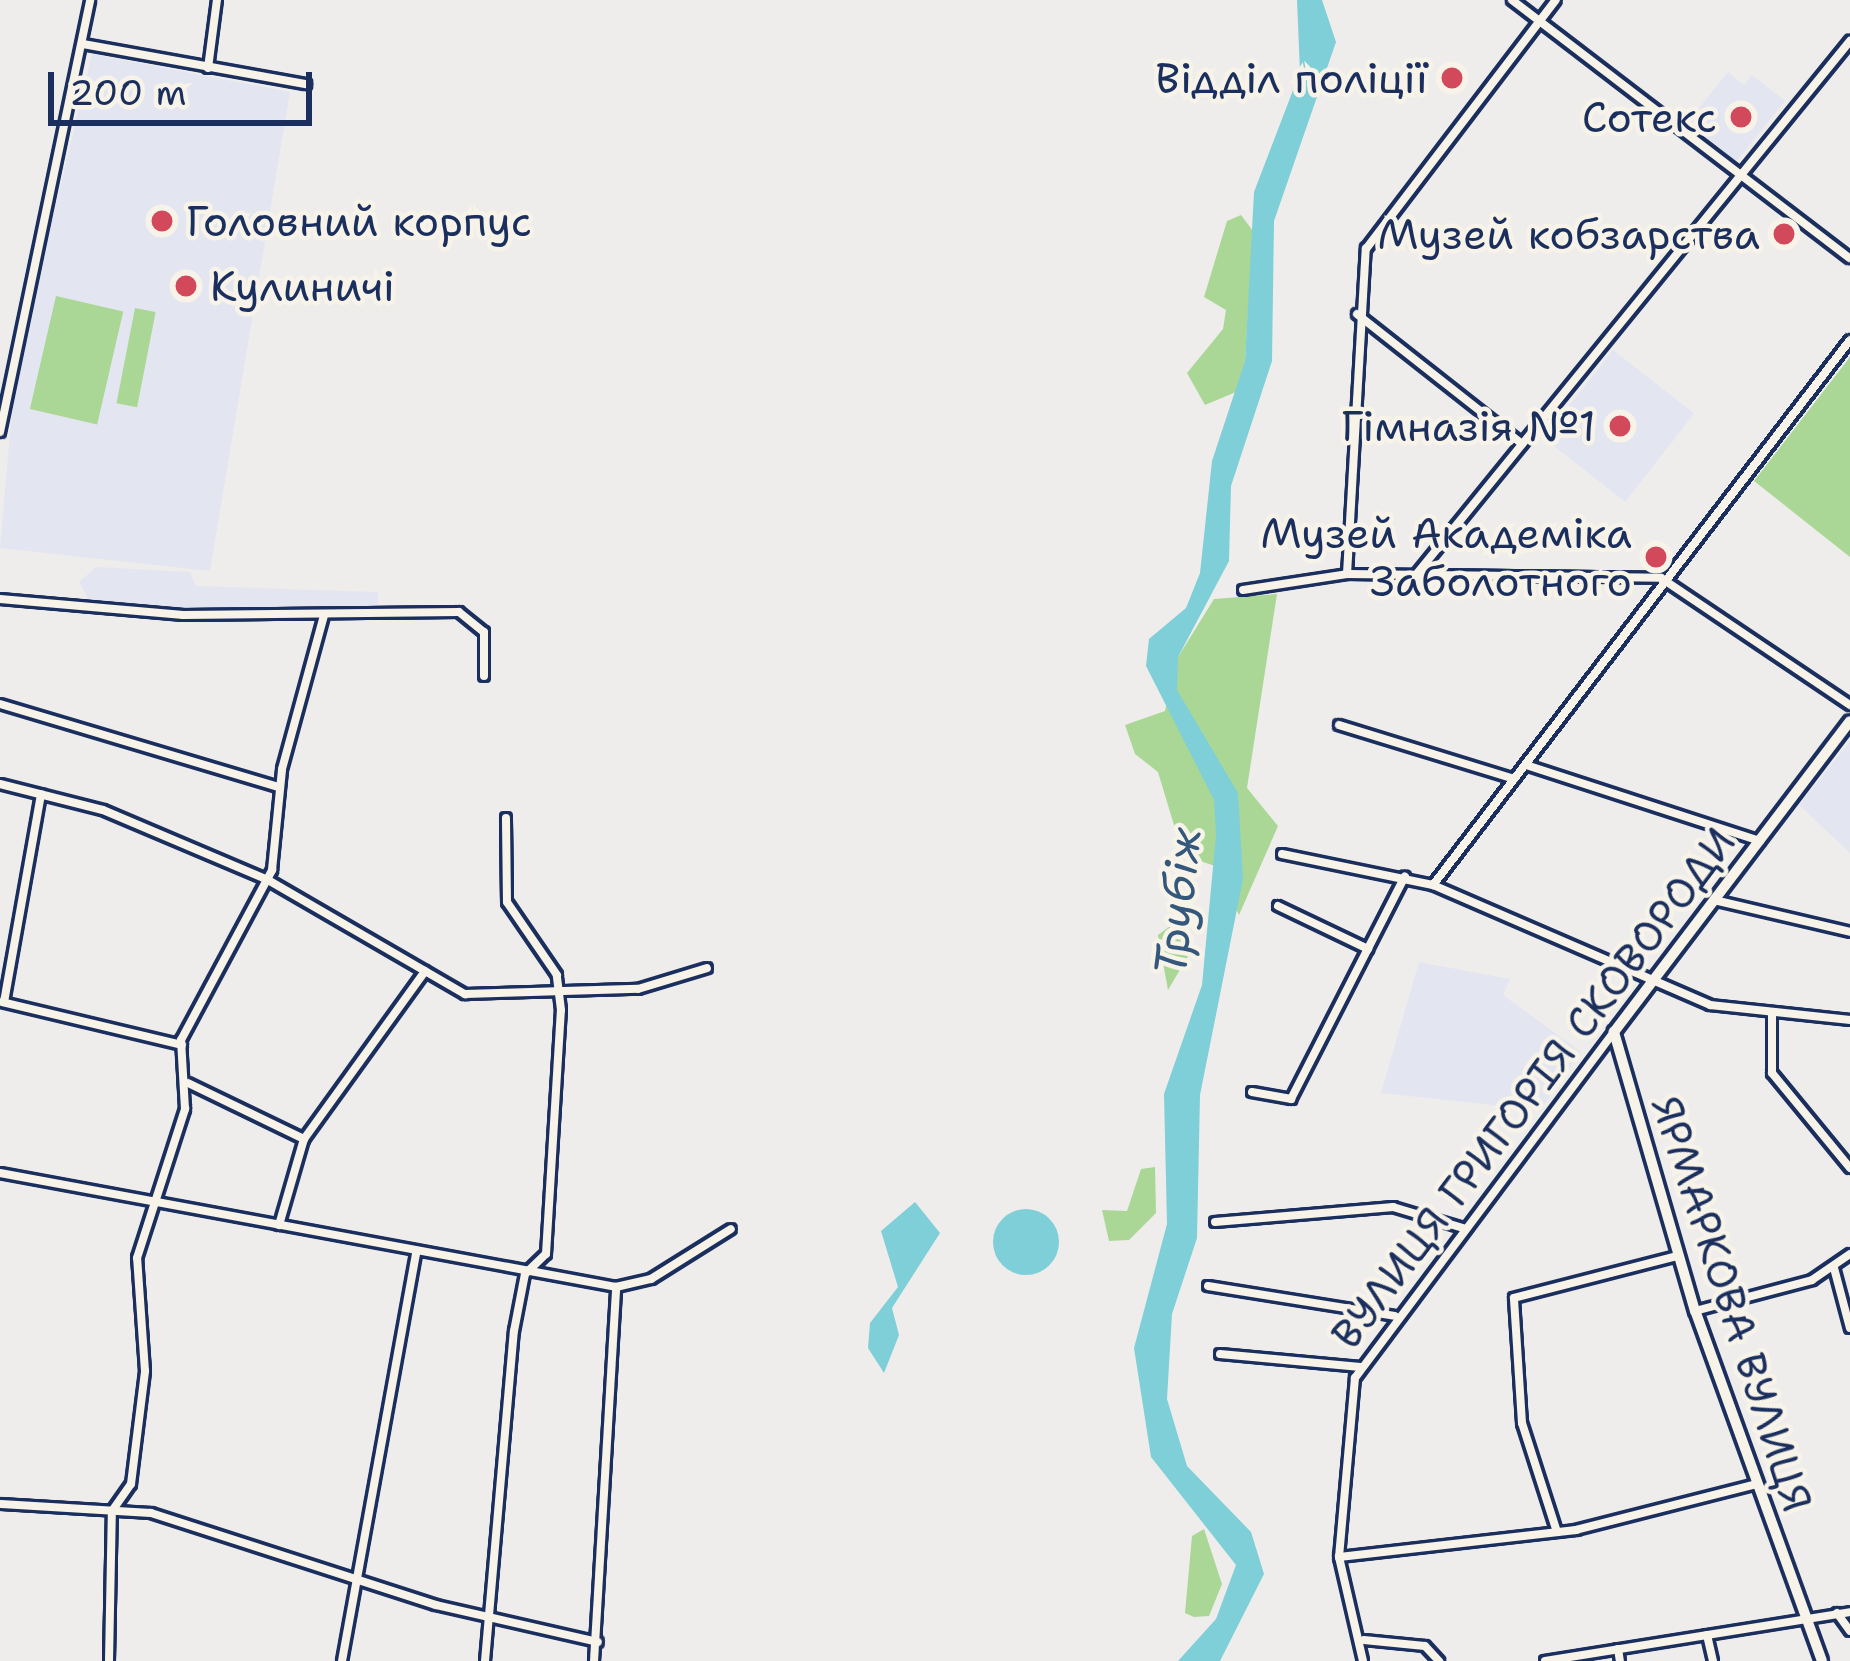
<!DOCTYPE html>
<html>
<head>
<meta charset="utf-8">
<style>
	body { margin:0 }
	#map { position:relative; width:1850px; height:1661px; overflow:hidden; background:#eeedec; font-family:"Shantell Sans",sans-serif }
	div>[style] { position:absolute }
	.built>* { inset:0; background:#e3e6f0; transform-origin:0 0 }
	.green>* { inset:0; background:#abd796; transform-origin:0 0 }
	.water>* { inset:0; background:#7ecfd7 }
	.round { border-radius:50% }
	.roads { filter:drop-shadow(3px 0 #1b2f5e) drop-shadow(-3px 0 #1b2f5e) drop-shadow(0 3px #1b2f5e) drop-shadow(0 -3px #1b2f5e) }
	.street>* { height:8px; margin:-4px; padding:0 4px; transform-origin:4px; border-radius:4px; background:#f7f3e8 }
	.secondary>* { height:10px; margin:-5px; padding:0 5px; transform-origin:5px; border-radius:5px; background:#f7f3e8 }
	.dots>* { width:33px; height:33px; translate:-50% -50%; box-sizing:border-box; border:6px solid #f7f3e8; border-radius:50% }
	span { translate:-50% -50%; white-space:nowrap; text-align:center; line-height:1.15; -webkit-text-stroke:9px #f7f3e8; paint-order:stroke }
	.poi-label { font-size:42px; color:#1b2f5e }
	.right { translate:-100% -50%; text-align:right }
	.left { translate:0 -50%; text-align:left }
	.street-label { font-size:42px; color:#1b2f5e }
	.water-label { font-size:45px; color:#34577c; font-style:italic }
	.scale { position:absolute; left:48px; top:72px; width:264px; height:54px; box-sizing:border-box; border:6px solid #1b2f5e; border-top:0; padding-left:15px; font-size:36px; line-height:42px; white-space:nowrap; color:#1b2f5e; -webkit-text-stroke:9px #f7f3e8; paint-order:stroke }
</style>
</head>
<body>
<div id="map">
	<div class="built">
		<i style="clip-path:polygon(92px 54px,290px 92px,210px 571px,0 548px,15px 377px)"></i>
		<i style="clip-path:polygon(1728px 72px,1744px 85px,1752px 75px,1785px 101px,1735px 163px,1686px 124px)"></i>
		<i style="left:1613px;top:350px;width:103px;height:112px;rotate:38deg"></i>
		<i style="clip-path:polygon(96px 567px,190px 572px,196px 586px,378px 592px,378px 614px,93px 607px,79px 582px)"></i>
		<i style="clip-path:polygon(1850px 741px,1850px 853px,1799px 805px)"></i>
		<i style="clip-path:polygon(1419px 962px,1510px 979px,1503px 995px,1581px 1052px,1540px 1110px,1381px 1093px)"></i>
	</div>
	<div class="green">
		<i style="clip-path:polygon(1241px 215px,1253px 231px,1245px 361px,1236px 392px,1205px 405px,1187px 373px,1223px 329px,1226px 310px,1204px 297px,1227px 221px)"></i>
		<i style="left:56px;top:296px;width:69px;height:116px;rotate:13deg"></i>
		<i style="left:135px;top:308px;width:21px;height:97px;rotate:11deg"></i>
		<i style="clip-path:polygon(1850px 357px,1850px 557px,1754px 481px)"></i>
		<i style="clip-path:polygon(1277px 594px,1247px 788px,1278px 826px,1239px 915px,1215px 866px,1183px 855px,1158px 772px,1135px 754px,1125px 725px,1165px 711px,1178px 657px,1214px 599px)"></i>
		<i style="clip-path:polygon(1181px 918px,1194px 946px,1168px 990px,1158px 935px)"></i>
		<i style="clip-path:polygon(1155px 1167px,1156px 1213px,1129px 1240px,1109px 1241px,1102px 1210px,1127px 1211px,1141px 1169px)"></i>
		<i style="clip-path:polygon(1204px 1529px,1222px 1584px,1209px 1616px,1194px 1617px,1185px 1613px,1192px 1536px)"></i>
	</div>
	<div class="water">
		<i style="clip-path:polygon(1297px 0,1322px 0,1336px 42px,1274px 221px,1272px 361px,1231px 486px,1229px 561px,1178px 657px,1177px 690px,1238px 793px,1243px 879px,1200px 1095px,1197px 1238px,1172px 1314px,1167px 1399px,1187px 1466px,1251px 1532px,1264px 1574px,1220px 1661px,1178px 1661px,1216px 1619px,1236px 1565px,1151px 1457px,1134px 1348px,1167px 1224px,1164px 1094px,1202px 985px,1216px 835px,1214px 800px,1146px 666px,1149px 639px,1186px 608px,1200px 573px,1212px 461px,1245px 361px,1254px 192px,1300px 72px)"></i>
		<i style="clip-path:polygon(915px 1202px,940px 1233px,892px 1308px,899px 1335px,884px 1373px,868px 1348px,870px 1323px,898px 1287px,881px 1231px)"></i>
		<i class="round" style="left:993px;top:1209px;width:66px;height:66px"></i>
	</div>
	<div class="roads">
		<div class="street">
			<i style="left:1512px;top:0;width:425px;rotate:37.4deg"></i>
			<i style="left:83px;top:44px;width:227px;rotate:10.2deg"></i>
			<i style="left:208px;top:68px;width:69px;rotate:-82.5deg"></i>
			<i style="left:1357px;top:314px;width:210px;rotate:38.2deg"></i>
			<i style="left:0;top:432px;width:441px;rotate:-78.2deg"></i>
			<i style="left:1347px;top:574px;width:326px;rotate:-86.7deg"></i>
			<i style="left:1366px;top:249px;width:313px;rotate:-52.7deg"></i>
			<i style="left:1415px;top:576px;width:690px;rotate:-50.89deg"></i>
			<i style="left:1243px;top:590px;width:105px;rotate:-8.7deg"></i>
			<i style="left:1347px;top:574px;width:314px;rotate:0.7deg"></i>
			<i style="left:1661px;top:578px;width:228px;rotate:33.9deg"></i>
			<i style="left:0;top:599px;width:184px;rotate:5deg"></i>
			<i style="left:183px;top:615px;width:276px;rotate:-0.6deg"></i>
			<i style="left:459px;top:612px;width:32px;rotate:39deg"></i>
			<i style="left:484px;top:632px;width:44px;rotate:90deg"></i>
			<i style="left:0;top:704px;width:291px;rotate:16.6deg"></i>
			<i style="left:1339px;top:725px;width:183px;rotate:17.1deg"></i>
			<i style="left:1526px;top:765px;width:246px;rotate:18deg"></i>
			<i style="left:0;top:784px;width:106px;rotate:14.2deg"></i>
			<i style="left:103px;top:810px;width:179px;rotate:23deg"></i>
			<i style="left:268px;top:880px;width:228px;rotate:30.1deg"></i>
			<i style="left:465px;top:994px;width:173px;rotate:-1.7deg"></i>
			<i style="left:638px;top:989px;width:72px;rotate:-16.9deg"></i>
			<i style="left:1282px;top:854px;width:154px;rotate:11.6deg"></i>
			<i style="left:1433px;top:885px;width:302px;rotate:23.4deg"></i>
			<i style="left:1710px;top:1005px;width:141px;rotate:6.1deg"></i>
			<i style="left:1433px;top:885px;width:686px;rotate:-52.58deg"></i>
			<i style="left:1714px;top:900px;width:140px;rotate:13.2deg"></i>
			<i style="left:1278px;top:906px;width:100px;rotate:25.5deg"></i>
			<i style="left:2px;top:1002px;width:185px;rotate:13.4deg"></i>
			<i style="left:4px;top:1002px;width:211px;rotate:-79.9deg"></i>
			<i style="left:1772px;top:1014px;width:59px;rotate:90deg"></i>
			<i style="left:1772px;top:1073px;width:123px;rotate:50.6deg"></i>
			<i style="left:188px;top:1083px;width:129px;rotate:25.8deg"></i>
			<i style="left:1252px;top:1092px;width:40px;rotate:10deg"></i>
			<i style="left:1291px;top:1099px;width:250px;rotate:-62.9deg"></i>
			<i style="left:0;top:1173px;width:626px;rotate:10.48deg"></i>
			<i style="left:616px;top:1287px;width:36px;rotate:-13deg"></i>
			<i style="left:651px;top:1279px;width:94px;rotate:-32deg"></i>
			<i style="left:1215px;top:1222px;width:179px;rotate:-4.8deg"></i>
			<i style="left:1393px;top:1207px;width:73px;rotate:16.7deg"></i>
			<i style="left:279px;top:1225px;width:90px;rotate:-73.8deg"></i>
			<i style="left:304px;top:1139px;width:207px;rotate:-54.2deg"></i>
			<i style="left:1834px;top:1268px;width:62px;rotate:75.1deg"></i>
			<i style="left:1208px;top:1286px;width:189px;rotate:9.1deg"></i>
			<i style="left:1695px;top:1311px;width:121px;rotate:-14.8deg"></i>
			<i style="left:1812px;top:1280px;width:46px;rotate:-34.4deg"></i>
			<i style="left:1220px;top:1354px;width:141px;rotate:5.3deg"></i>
			<i style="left:0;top:1504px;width:151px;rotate:3.4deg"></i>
			<i style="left:151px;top:1513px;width:299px;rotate:17.9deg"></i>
			<i style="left:436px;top:1605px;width:166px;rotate:12.9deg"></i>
			<i style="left:1557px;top:1532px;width:114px;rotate:-107.8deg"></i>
			<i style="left:1522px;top:1423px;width:125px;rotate:-93.7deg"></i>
			<i style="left:1514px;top:1298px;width:169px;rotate:-14.4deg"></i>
			<i style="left:1339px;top:1557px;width:239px;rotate:-6.5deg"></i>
			<i style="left:1576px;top:1530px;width:186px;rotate:-14.3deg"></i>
			<i style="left:1837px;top:1613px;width:22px;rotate:54deg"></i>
			<i style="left:1707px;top:1635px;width:27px;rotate:77deg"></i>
			<i style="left:1364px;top:1640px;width:61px;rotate:5.6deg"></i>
			<i style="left:1425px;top:1646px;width:21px;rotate:47deg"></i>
			<i style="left:1618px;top:1649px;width:12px;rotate:81deg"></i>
			<i style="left:109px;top:1661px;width:150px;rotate:-88.9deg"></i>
			<i style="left:112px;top:1511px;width:33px;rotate:-55deg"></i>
			<i style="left:131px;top:1484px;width:114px;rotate:-82.9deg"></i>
			<i style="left:145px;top:1371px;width:113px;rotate:-94deg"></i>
			<i style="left:137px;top:1258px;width:157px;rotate:-72.1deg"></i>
			<i style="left:185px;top:1109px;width:69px;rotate:-93.3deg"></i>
			<i style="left:181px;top:1040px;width:193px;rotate:-61.8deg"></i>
			<i style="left:272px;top:870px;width:101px;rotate:-84.3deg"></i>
			<i style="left:282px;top:769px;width:160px;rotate:-74.7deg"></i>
			<i style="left:342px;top:1661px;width:415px;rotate:-79.7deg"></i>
			<i style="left:485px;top:1661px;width:331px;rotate:-85deg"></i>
			<i style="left:514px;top:1331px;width:58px;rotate:-79.1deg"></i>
			<i style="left:525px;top:1274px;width:29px;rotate:-44deg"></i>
			<i style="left:546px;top:1254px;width:244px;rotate:-86.5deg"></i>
			<i style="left:561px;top:1010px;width:35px;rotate:-97deg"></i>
			<i style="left:557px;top:975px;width:88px;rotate:-124.4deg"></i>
			<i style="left:507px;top:902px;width:84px;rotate:-90.7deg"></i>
			<i style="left:594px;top:1661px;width:375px;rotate:-86.6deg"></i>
			<i style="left:1363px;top:1661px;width:107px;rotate:-103deg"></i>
			<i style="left:1339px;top:1557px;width:180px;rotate:-84.9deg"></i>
			<i style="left:1355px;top:1378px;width:432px;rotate:-53.2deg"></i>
			<i style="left:1545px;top:1661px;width:309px;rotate:-9.1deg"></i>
		</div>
		<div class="secondary">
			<i style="left:1822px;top:1661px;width:372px;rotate:-109.9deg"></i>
			<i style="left:1695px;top:1311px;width:291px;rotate:-106.2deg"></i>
			<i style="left:1614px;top:1032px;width:390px;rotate:-52.8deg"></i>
		</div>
	</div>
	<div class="dots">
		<i style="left:1452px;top:78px;background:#d1495b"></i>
		<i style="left:1741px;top:117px;background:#d1495b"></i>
		<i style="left:162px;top:221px;background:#d1495b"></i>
		<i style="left:1784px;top:234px;background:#d1495b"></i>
		<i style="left:186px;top:286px;background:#d1495b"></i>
		<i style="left:1620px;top:426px;background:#d1495b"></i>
		<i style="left:1656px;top:557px;background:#d1495b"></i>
	</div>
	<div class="poi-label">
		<span class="right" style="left:1428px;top:78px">Відділ поліції</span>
		<span class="right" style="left:1717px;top:117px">Сотекс</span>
		<span class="left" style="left:186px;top:221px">Головний корпус</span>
		<span class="right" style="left:1760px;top:234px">Музей кобзарства</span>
		<span class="left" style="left:210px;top:286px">Кулиничі</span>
		<span class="right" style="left:1596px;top:426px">Гімназія №1</span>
		<span class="right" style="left:1632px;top:557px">Музей Академіка<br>Заболотного</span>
	</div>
	<div class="street-label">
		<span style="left:1533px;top:1088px;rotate:-53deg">ВУЛИЦЯ ГРИГОРІЯ СКОВОРОДИ</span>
		<span style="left:1732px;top:1304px;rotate:72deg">ЯРМАРКОВА ВУЛИЦЯ</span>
	</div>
	<div class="water-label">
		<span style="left:1178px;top:902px;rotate:-84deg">Трубіж</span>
	</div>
	<div class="scale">200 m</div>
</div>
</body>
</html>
